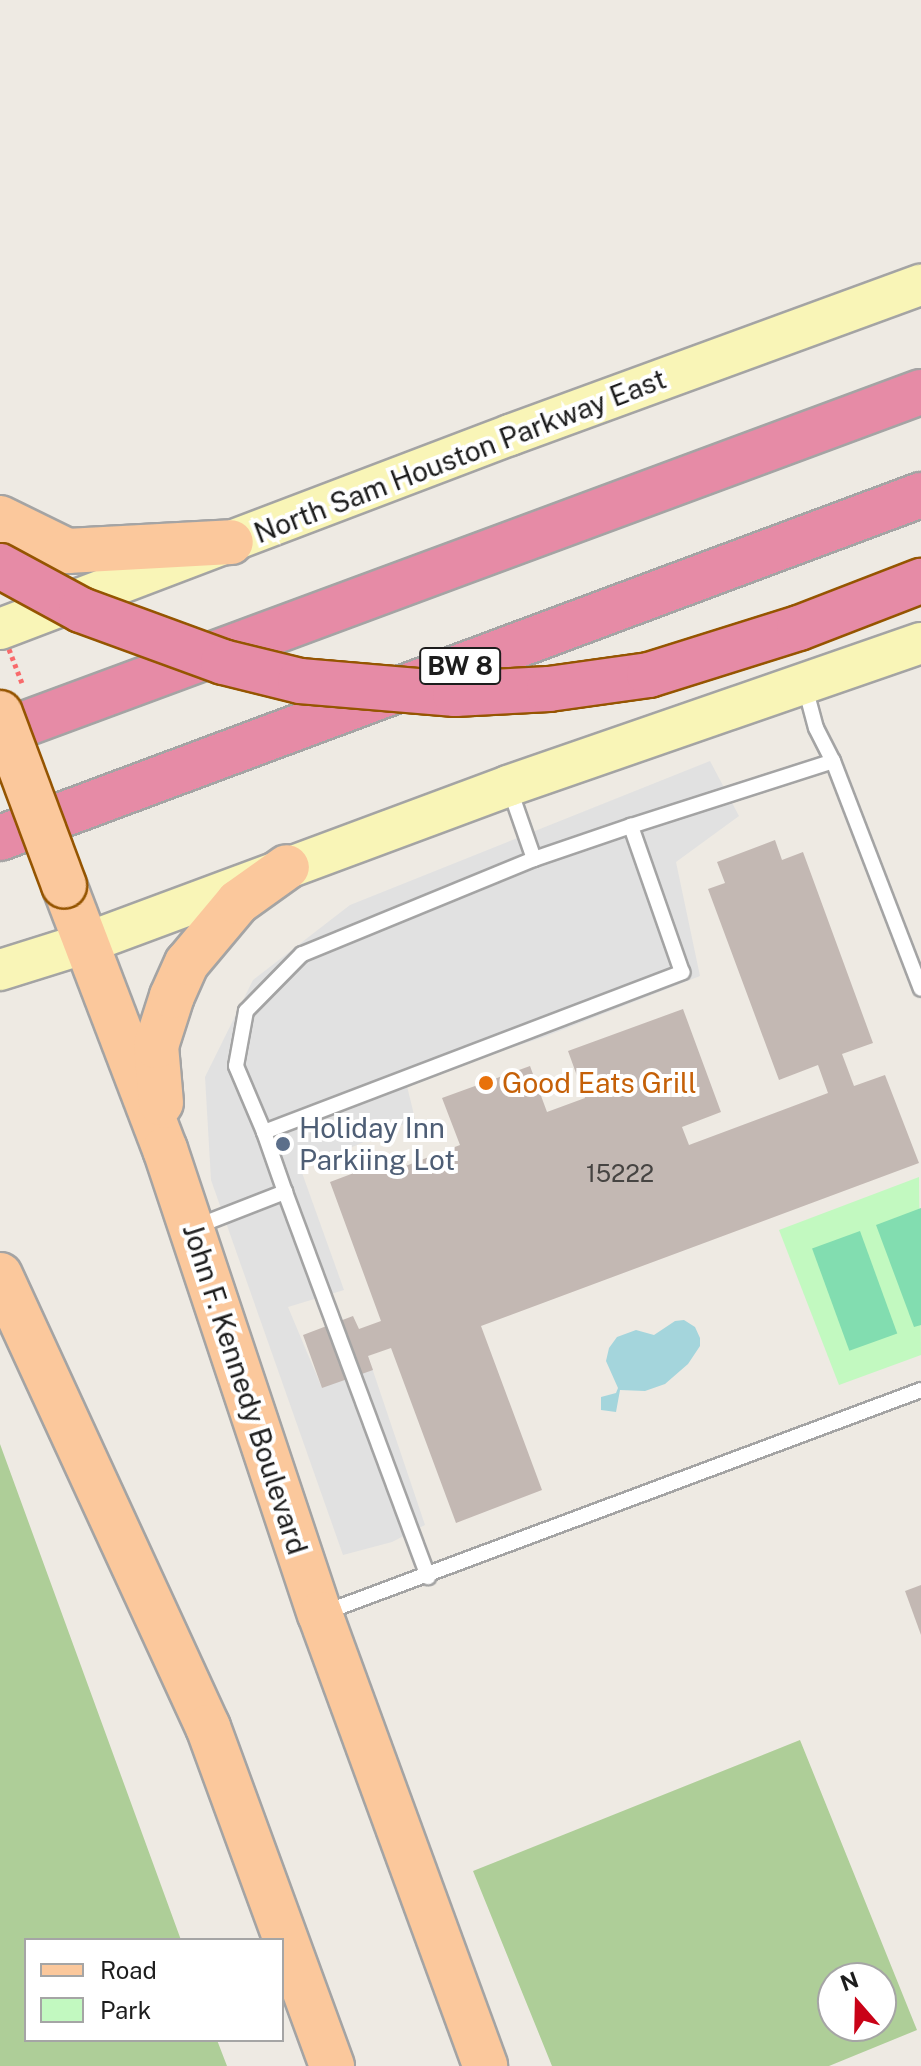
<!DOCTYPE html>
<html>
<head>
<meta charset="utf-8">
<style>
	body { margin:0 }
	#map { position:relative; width:921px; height:2066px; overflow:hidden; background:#eeeae3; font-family:"Public Sans",sans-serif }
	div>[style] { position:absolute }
	.forest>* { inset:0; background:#aece98 }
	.park>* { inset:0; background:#c2f9c0 }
	.pitch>* { inset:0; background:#82ddb0; transform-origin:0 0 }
	.parking>* { inset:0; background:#e1e1e1 }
	.water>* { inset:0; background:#a4d5dc }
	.building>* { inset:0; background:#c3b8b3 }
	.roads { filter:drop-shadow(2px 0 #a4a4a4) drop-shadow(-2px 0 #a4a4a4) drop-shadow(0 2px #a4a4a4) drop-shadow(0 -2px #a4a4a4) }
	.lane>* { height:14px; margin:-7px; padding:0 7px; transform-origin:7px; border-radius:7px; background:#fff }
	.secondary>* { height:40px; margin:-20px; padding:0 20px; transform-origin:20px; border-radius:20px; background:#f9f5b7 }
	.primary>* { height:44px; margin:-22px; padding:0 22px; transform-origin:22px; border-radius:22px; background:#fbc89c }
	.highway>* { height:44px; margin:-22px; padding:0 22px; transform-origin:22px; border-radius:22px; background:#e68ba6 }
	.path-bridge>* { height:5px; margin-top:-2.5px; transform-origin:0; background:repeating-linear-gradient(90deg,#f86a6b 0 4px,transparent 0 8px) }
	.bridges { filter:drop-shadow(2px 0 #955501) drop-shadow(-2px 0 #955501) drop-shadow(0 2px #955501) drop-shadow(0 -2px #955501) }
	.primary-bridge>* { height:44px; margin:-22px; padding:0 22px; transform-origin:22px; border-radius:22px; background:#fbc89c }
	.highway-bridge>* { height:44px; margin:-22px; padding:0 22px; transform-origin:22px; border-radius:22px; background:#e68ba6 }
	.dots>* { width:22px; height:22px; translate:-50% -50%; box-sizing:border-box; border:4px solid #fff; border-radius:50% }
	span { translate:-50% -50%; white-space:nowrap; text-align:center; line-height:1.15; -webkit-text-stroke:8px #fff; paint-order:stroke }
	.number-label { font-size:24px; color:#464442 }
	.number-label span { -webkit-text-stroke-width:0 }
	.shield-label span { padding:2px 6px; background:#fff; border:2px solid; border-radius:6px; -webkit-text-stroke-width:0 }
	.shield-label { font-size:26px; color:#1d1d1d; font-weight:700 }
	.street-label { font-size:28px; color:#1d1d1d }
	.food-label { font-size:28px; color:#c56008 }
	.left { translate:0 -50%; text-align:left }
	.service-label { font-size:28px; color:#4e5e75 }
	.legend { position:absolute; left:24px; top:1938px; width:260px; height:104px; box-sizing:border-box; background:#fff; border:2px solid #a5a5a5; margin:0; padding:10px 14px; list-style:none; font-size:24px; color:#1d1d1d }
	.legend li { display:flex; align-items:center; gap:16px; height:40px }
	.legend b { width:40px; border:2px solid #a5a5a5 }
	.north { position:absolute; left:817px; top:1962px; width:80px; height:80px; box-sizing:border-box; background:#fff; border:2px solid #a5a5a5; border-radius:50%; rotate:340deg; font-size:22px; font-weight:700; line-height:32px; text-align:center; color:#1d1d1d }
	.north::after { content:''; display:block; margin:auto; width:28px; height:36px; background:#c90217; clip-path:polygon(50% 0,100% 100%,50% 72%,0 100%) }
</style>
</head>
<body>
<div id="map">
	<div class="forest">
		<i style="clip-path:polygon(0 1444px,181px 1940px,26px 1940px,26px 2040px,217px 2040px,227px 2066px,0 2066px)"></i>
		<i style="clip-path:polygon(evenodd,800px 1740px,917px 2030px,829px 2066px,552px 2066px,473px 1871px,800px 1740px,833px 1978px,881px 1978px,881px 2026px,833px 2026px,833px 1978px)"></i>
	</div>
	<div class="park">
		<i style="clip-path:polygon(919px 1177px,921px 1355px,839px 1385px,779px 1230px)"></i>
	</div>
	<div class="pitch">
		<i style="clip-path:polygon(921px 1208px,921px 1325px,914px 1327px,876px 1225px)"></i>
		<i style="left:860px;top:1231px;width:109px;height:51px;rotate:70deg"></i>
	</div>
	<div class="parking">
		<i style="clip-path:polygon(710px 761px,739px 816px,676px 862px,700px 976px,544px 1037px,406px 1082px,415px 1119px,301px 1170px,344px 1290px,288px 1307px,322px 1388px,368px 1356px,425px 1525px,392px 1542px,343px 1555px,211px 1180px,205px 1077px,253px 980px,350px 905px)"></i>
	</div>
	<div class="water">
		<i style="clip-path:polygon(684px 1320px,695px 1327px,700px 1338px,700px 1346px,688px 1364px,665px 1384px,645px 1391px,620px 1390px,616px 1412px,601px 1410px,601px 1397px,616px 1393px,618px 1388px,606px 1361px,609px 1348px,617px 1337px,636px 1330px,654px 1335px,675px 1321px)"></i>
	</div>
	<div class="building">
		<i style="clip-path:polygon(775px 840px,782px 860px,803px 852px,873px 1043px,842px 1054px,854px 1086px,885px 1075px,919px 1163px,481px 1326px,542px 1490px,456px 1523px,391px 1348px,368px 1356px,373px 1370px,322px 1388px,303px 1335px,353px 1316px,359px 1329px,381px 1321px,330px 1182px,399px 1156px,403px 1167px,460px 1145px,442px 1098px,530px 1066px,547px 1112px,585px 1098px,568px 1051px,683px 1009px,721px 1112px,682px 1127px,689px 1145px,828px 1093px,818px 1065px,779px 1080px,708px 889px,725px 883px,717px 862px)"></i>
		<i style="clip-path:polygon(921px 1585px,921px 1635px,905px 1591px)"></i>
	</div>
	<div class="roads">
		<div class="lane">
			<i style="left:805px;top:687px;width:42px;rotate:75deg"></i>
			<i style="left:816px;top:728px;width:37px;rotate:63deg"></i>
			<i style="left:833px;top:761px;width:244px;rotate:68.9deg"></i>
			<i style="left:510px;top:790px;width:73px;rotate:70.8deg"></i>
			<i style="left:631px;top:826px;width:212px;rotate:-17.8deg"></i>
			<i style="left:285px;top:1192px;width:411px;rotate:69.6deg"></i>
			<i style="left:195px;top:1227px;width:97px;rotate:-21.3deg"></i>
			<i style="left:285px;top:1192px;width:64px;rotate:-109.3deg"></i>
			<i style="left:264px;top:1132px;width:448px;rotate:-20.9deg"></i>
			<i style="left:682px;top:972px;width:155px;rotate:-109.3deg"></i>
			<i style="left:631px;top:826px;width:102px;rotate:161.2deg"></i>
			<i style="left:534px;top:859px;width:251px;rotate:157.7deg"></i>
			<i style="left:302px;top:954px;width:80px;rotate:134.5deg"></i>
			<i style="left:246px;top:1011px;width:56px;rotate:100.3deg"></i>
			<i style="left:236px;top:1066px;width:72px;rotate:67deg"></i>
			<i style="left:326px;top:1612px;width:635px;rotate:-20.46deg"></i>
		</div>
		<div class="secondary">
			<i style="left:0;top:629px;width:546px;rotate:-20.83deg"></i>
			<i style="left:510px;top:435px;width:438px;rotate:-20.1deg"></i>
			<i style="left:0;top:970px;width:90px;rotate:-17.4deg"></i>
			<i style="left:86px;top:943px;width:450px;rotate:-20.4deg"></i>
			<i style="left:508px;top:786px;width:437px;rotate:-19.1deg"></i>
		</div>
		<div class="primary">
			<i style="left:0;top:518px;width:75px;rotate:26.2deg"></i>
			<i style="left:67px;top:551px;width:164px;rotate:-3.1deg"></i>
			<i style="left:64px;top:885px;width:283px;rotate:69.1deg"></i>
			<i style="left:165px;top:1149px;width:490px;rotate:71.6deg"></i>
			<i style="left:320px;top:1614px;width:481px;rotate:69.9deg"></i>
			<i style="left:161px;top:1103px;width:57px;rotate:-95deg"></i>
			<i style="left:156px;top:1046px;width:52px;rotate:-72.3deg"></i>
			<i style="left:172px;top:996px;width:36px;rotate:-66deg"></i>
			<i style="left:187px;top:963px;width:80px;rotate:-50.1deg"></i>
			<i style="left:238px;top:902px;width:60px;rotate:-35.5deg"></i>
			<i style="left:0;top:1275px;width:498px;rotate:65.3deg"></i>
			<i style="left:208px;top:1727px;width:361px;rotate:69.9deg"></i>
		</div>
		<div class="highway">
			<i style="left:0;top:733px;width:982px;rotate:-20.32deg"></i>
			<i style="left:0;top:838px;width:983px;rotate:-20.43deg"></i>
		</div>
	</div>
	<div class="path-bridge">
		<i style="left:9px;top:649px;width:36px;rotate:69deg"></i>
	</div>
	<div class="bridges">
		<div class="primary-bridge">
			<i style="left:0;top:713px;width:184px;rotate:69.6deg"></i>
		</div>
		<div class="highway-bridge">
			<i style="left:0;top:566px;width:92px;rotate:28.5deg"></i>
			<i style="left:81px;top:610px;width:151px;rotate:20.1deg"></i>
			<i style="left:223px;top:662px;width:79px;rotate:13.9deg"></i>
			<i style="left:300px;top:681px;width:156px;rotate:4.8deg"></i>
			<i style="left:455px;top:694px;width:94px;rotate:-3deg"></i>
			<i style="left:549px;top:689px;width:101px;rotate:-8deg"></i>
			<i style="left:649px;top:675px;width:157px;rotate:-17.4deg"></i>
			<i style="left:799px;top:628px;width:131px;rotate:-21.1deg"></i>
		</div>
	</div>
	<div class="dots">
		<i style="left:486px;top:1083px;background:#e8710a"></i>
		<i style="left:283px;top:1144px;background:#5c6f8a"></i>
	</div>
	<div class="number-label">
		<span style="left:620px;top:1174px">15222</span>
	</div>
	<div class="shield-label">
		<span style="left:460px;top:666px">BW 8</span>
	</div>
	<div class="street-label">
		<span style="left:460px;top:456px;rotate:-21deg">North Sam Houston Parkway East</span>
		<span style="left:245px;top:1389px;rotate:72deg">John F. Kennedy Boulevard</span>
	</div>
	<div class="food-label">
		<span class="left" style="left:502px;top:1083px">Good Eats Grill</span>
	</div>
	<div class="service-label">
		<span class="left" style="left:299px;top:1144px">Holiday Inn<br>Parkiing Lot</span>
	</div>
	<ul class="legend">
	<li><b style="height:10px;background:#fbc89c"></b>Road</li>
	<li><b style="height:22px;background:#c2f9c0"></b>Park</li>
	</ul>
	<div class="north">N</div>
</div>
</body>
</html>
